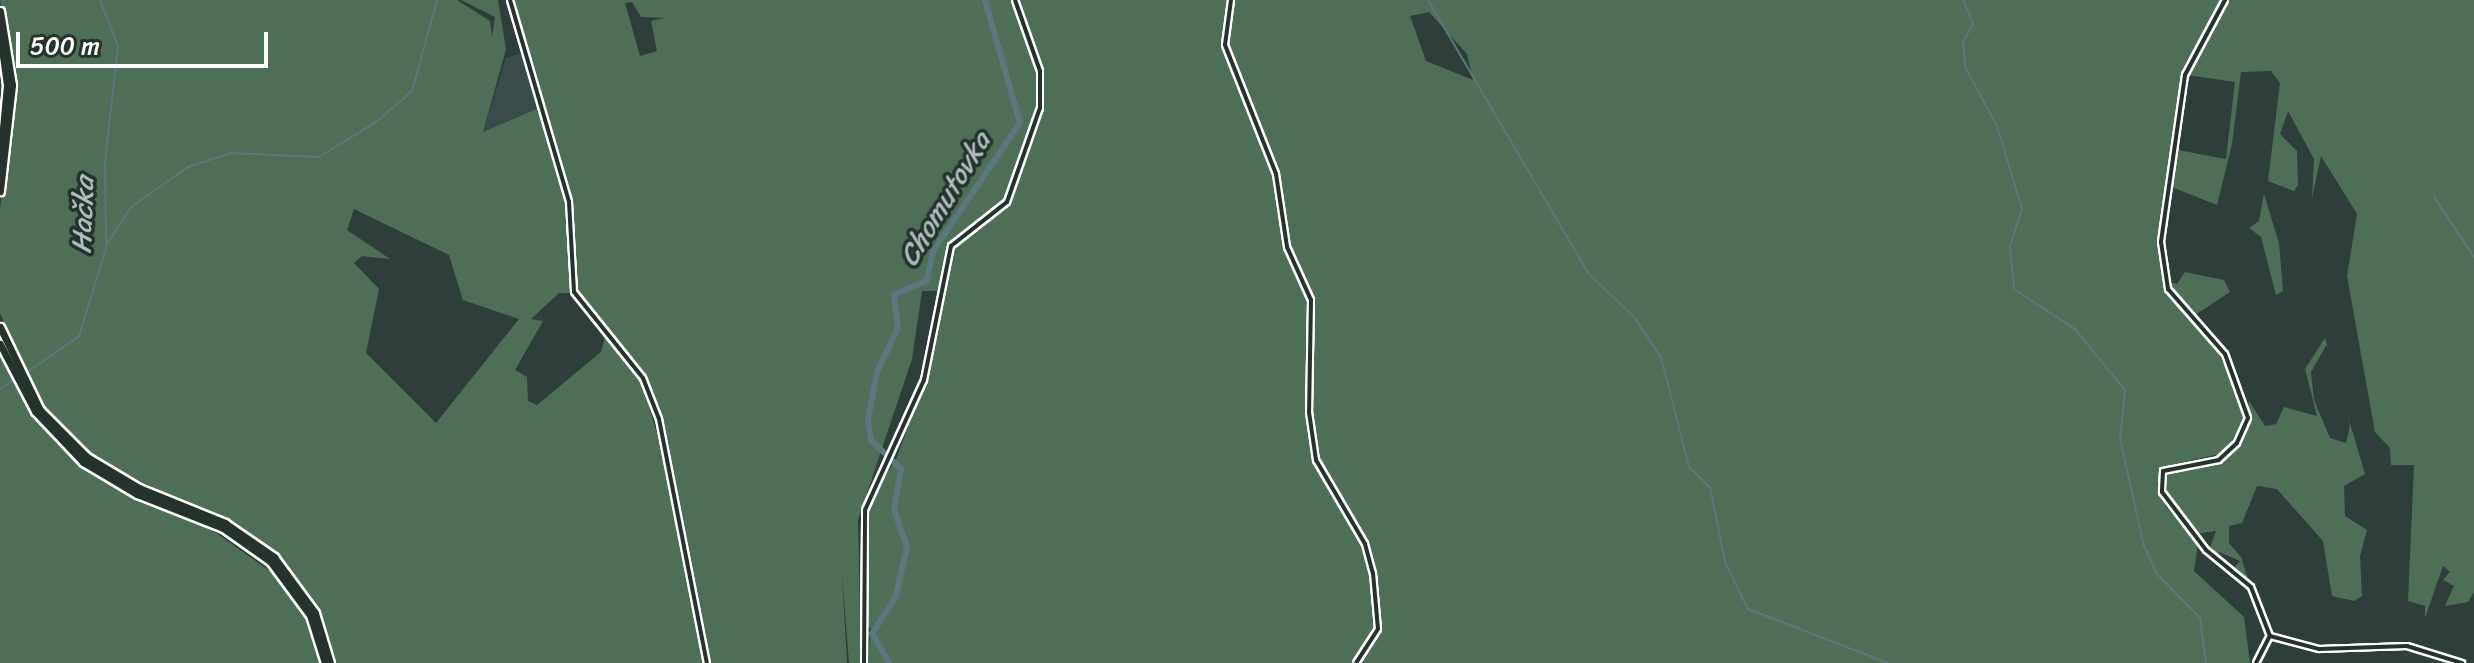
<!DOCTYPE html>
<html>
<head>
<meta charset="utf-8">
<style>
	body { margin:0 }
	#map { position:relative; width:2474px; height:663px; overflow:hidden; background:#303e3b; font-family:Sriracha,sans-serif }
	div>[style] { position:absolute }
	.built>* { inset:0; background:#3b4b4c }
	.green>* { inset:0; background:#4f6e58 }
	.stream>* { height:2px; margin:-1px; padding:0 1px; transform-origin:1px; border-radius:1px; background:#5b777d }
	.river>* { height:6px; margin:-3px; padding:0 3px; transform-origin:3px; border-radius:3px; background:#5b777d }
	.roads { filter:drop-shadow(2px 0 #fff) drop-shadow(-2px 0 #fff) drop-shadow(0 2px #fff) drop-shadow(0 -2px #fff) }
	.minor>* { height:4px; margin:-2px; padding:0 2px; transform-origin:2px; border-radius:2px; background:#26332d }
	.highway>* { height:7px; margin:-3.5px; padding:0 3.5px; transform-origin:3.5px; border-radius:3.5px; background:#26332d }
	span { translate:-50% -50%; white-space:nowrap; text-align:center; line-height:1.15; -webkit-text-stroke:7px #26332d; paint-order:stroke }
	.water-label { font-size:28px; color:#adbbbe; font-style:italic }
	.scale { position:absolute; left:16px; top:32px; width:252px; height:36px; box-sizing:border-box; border:4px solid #fff; border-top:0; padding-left:10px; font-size:24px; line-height:28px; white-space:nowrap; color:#fff; -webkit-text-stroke:6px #26332d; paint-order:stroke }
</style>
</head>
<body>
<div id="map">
	<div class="built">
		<i style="clip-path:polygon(522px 53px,539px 108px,483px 133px,506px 58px)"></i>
	</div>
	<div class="green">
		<i style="clip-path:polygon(evenodd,0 0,457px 0,490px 21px,492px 37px,495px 17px,461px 0,498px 0,506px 49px,483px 132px,539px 108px,566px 203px,572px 293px,559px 293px,531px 319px,543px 321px,515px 370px,527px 377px,528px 401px,537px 405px,601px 352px,605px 337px,641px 380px,673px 487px,705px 663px,334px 663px,307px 592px,264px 544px,89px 455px,43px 408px,0 313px,0 209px,15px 85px,0 0,354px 209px,449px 255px,463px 300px,519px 319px,436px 423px,366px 353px,379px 289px,354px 263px,362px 256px,390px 259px,347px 230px,354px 209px)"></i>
		<i style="clip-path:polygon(evenodd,513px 0,1013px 0,1038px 72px,1039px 107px,1006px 202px,953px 239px,941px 291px,922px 291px,912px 359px,858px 520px,861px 663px,849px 663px,842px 573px,847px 663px,710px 663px,661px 418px,645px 377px,577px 291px,571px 202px,513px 0,632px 2px,641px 17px,664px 18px,651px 21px,657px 51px,640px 56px,625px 3px,632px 2px)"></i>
		<i style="clip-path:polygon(1016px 0,1230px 0,1224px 45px,1275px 174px,1285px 248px,1310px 300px,1307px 412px,1315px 460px,1363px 545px,1371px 574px,1376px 628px,1354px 663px,867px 663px,871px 628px,864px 626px,862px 546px,872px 497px,897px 457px,925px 380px,952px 247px,1008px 203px,1042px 108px,1041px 71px)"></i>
		<i style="clip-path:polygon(evenodd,1233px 0,2223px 0,2182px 69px,2157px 247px,2165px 292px,2219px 353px,2246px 419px,2224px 453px,2170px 465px,2157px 483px,2166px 507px,2198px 544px,2194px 571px,2244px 617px,2250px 663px,1358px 663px,1380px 629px,1367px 543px,1318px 459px,1310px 412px,1313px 299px,1288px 247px,1278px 173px,1227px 44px,1233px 0,1429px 12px,1467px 54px,1473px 80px,1426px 61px,1410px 16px,1429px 12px)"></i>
		<i style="clip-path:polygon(2227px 0,2474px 0,2474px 592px,2468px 602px,2445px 606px,2454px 586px,2443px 580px,2450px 572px,2443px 566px,2425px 618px,2425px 606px,2408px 601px,2414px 465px,2391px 465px,2390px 448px,2375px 432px,2347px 276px,2357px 214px,2321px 156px,2312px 198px,2314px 159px,2288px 111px,2280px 134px,2297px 151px,2298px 185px,2294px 191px,2268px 181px,2280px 83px,2271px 71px,2241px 72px,2232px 144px,2217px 205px,2169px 186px,2178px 150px,2226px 159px,2235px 82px,2187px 75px)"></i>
		<i style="clip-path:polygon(2264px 194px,2279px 243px,2283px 291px,2276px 295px,2261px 237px,2249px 228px,2259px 221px)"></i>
		<i style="clip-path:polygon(2185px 272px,2224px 280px,2230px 292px,2192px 317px,2167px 281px,2177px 284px)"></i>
		<i style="clip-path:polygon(evenodd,2325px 338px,2365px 474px,2344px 486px,2345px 516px,2367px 530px,2360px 556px,2362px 596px,2354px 601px,2332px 596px,2323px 541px,2277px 489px,2257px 486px,2242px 523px,2229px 526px,2229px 543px,2241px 557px,2248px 579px,2233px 569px,2240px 561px,2219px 552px,2221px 560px,2209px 550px,2216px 531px,2195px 534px,2163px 492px,2164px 473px,2212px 464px,2233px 451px,2246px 433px,2249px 401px,2265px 426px,2276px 424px,2284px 407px,2317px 416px,2305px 369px,2325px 338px,2327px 344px,2350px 424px,2346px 443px,2330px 438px,2314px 400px,2311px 372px,2327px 344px)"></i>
		<i style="clip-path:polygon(0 353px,39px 422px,81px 464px,218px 534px,285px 582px,307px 616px,322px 663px,0 663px)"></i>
	</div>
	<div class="stream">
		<i style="left:100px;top:0;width:49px;rotate:68.6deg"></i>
		<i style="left:118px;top:46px;width:117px;rotate:96.4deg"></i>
		<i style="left:105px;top:162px;width:80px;rotate:89.3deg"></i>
		<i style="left:1428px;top:0;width:316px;rotate:59.6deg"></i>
		<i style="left:1588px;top:273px;width:65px;rotate:43.8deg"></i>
		<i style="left:1635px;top:318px;width:47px;rotate:56.3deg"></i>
		<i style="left:1661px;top:357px;width:114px;rotate:75.7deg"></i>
		<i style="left:1689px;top:467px;width:29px;rotate:44deg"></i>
		<i style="left:1710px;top:487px;width:76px;rotate:78.7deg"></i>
		<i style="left:1725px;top:562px;width:52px;rotate:63.9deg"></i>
		<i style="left:1748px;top:609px;width:150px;rotate:21.1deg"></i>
		<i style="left:1963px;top:0;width:26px;rotate:67deg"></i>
		<i style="left:1973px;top:24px;width:21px;rotate:119deg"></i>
		<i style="left:1963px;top:42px;width:25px;rotate:85deg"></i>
		<i style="left:1965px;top:67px;width:67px;rotate:61.5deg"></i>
		<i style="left:1997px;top:126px;width:87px;rotate:73.2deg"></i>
		<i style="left:2022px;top:209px;width:39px;rotate:108deg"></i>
		<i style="left:2010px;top:246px;width:43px;rotate:84.7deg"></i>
		<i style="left:2014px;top:289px;width:73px;rotate:33.3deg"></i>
		<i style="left:2075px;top:329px;width:79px;rotate:50.7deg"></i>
		<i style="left:2125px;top:390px;width:49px;rotate:95.8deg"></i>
		<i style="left:2120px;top:439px;width:110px;rotate:77.4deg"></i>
		<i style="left:2144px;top:546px;width:31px;rotate:65deg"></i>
		<i style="left:2157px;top:574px;width:62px;rotate:45.7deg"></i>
		<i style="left:2200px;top:618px;width:45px;rotate:82.4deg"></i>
		<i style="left:2434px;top:197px;width:72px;rotate:56.3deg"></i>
		<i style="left:106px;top:246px;width:46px;rotate:-57.3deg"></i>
		<i style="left:131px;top:207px;width:70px;rotate:-35.1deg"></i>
		<i style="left:188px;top:167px;width:45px;rotate:-18deg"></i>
		<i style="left:231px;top:153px;width:88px;rotate:2.6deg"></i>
		<i style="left:319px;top:157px;width:67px;rotate:-31.6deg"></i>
		<i style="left:376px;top:122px;width:48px;rotate:-40.7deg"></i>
		<i style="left:412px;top:91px;width:94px;rotate:-74.6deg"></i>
		<i style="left:26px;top:373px;width:65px;rotate:-34.9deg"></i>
		<i style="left:79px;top:336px;width:92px;rotate:-72.9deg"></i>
		<i style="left:0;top:389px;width:17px;rotate:-33deg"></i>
	</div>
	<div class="river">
		<i style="left:889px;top:663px;width:34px;rotate:-120deg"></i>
		<i style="left:872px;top:634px;width:45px;rotate:-57.7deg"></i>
		<i style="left:896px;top:596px;width:50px;rotate:-77.3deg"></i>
		<i style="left:907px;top:547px;width:39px;rotate:-109deg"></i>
		<i style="left:894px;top:510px;width:42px;rotate:-80.3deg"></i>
		<i style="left:901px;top:469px;width:42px;rotate:-136deg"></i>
		<i style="left:871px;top:440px;width:20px;rotate:-99deg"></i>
		<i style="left:868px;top:420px;width:49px;rotate:-79.4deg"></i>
		<i style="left:877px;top:372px;width:49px;rotate:-64.5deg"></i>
		<i style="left:898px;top:328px;width:33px;rotate:-97deg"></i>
		<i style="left:894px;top:295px;width:36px;rotate:-24deg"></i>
		<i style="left:927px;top:280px;width:30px;rotate:-78deg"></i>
		<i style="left:933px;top:251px;width:155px;rotate:-55.8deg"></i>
		<i style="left:1020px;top:123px;width:128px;rotate:-105.9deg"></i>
	</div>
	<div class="roads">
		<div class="minor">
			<i style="left:510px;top:0;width:210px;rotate:73.7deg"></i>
			<i style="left:569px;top:202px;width:90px;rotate:86.8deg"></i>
			<i style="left:574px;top:292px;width:110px;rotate:51.3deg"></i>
			<i style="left:643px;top:378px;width:44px;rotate:68.7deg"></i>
			<i style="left:659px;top:419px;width:249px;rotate:78.9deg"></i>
			<i style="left:1231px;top:0;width:45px;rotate:97.6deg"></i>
			<i style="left:1225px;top:45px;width:139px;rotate:68.4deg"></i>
			<i style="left:1276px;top:174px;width:74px;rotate:81.4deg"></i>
			<i style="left:1287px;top:247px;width:58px;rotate:65.6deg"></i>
			<i style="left:1311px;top:300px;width:112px;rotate:91deg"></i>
			<i style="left:1309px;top:412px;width:49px;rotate:81.7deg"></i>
			<i style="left:1316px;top:460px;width:97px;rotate:59.7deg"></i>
			<i style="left:1365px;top:544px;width:30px;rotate:75deg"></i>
			<i style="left:1373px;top:573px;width:56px;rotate:84.9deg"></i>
			<i style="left:1378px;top:629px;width:40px;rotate:122.9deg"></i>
			<i style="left:2225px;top:0;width:85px;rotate:118.1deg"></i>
			<i style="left:2185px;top:75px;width:169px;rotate:98.2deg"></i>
			<i style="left:2161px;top:242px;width:48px;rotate:81.5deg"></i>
			<i style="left:2168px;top:289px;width:86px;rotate:48.8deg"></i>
			<i style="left:2225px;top:354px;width:68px;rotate:70.2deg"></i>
			<i style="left:2248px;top:418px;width:27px;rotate:114deg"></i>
			<i style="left:2237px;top:443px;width:25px;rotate:137deg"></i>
			<i style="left:2219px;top:460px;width:57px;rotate:168.9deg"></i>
			<i style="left:2163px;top:471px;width:21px;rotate:93deg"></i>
			<i style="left:2162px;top:492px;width:73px;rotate:52.8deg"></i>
			<i style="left:2206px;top:550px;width:58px;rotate:39.4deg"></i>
			<i style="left:2251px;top:587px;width:53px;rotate:68.8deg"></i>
			<i style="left:2270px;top:636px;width:51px;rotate:14.9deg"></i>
			<i style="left:2319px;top:649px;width:88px;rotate:-2deg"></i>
			<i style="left:2407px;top:646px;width:58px;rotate:17.2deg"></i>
			<i style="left:864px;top:663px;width:153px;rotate:-89.6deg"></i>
			<i style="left:865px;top:510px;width:143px;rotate:-65.6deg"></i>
			<i style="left:924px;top:380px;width:137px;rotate:-78.6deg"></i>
			<i style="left:951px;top:246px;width:71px;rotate:-38.2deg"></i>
			<i style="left:1007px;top:202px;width:100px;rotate:-70.7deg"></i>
			<i style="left:1040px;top:108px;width:37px;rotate:-90deg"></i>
			<i style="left:1040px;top:71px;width:75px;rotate:-109.4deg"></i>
			<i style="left:2256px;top:663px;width:30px;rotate:-63deg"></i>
		</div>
		<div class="highway">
			<i style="left:0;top:11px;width:75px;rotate:80.8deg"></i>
			<i style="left:12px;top:85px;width:107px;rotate:96.5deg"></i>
			<i style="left:0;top:34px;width:51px;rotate:82.2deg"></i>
			<i style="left:7px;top:85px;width:76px;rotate:95.3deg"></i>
			<i style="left:0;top:327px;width:92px;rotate:64.3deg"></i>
			<i style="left:40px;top:410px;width:66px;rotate:45deg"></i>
			<i style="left:87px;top:457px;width:61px;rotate:30.8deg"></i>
			<i style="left:139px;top:488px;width:93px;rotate:22.1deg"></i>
			<i style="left:225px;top:523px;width:60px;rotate:34.8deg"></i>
			<i style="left:274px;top:557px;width:69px;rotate:53.8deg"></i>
			<i style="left:315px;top:613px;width:52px;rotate:73.3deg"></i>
			<i style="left:0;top:344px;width:76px;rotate:62.4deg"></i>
			<i style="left:35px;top:411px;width:70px;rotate:46.7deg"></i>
			<i style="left:83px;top:462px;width:63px;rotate:30.7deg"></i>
			<i style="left:137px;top:494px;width:92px;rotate:21.6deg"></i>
			<i style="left:223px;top:528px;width:57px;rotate:35.1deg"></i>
			<i style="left:270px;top:561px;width:67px;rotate:53.5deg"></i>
			<i style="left:310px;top:615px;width:50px;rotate:72.6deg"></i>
		</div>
	</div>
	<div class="water-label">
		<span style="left:945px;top:199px;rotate:-59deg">Chomutovka</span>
		<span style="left:83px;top:215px;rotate:-88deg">Hačka</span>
	</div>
	<div class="scale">500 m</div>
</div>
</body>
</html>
